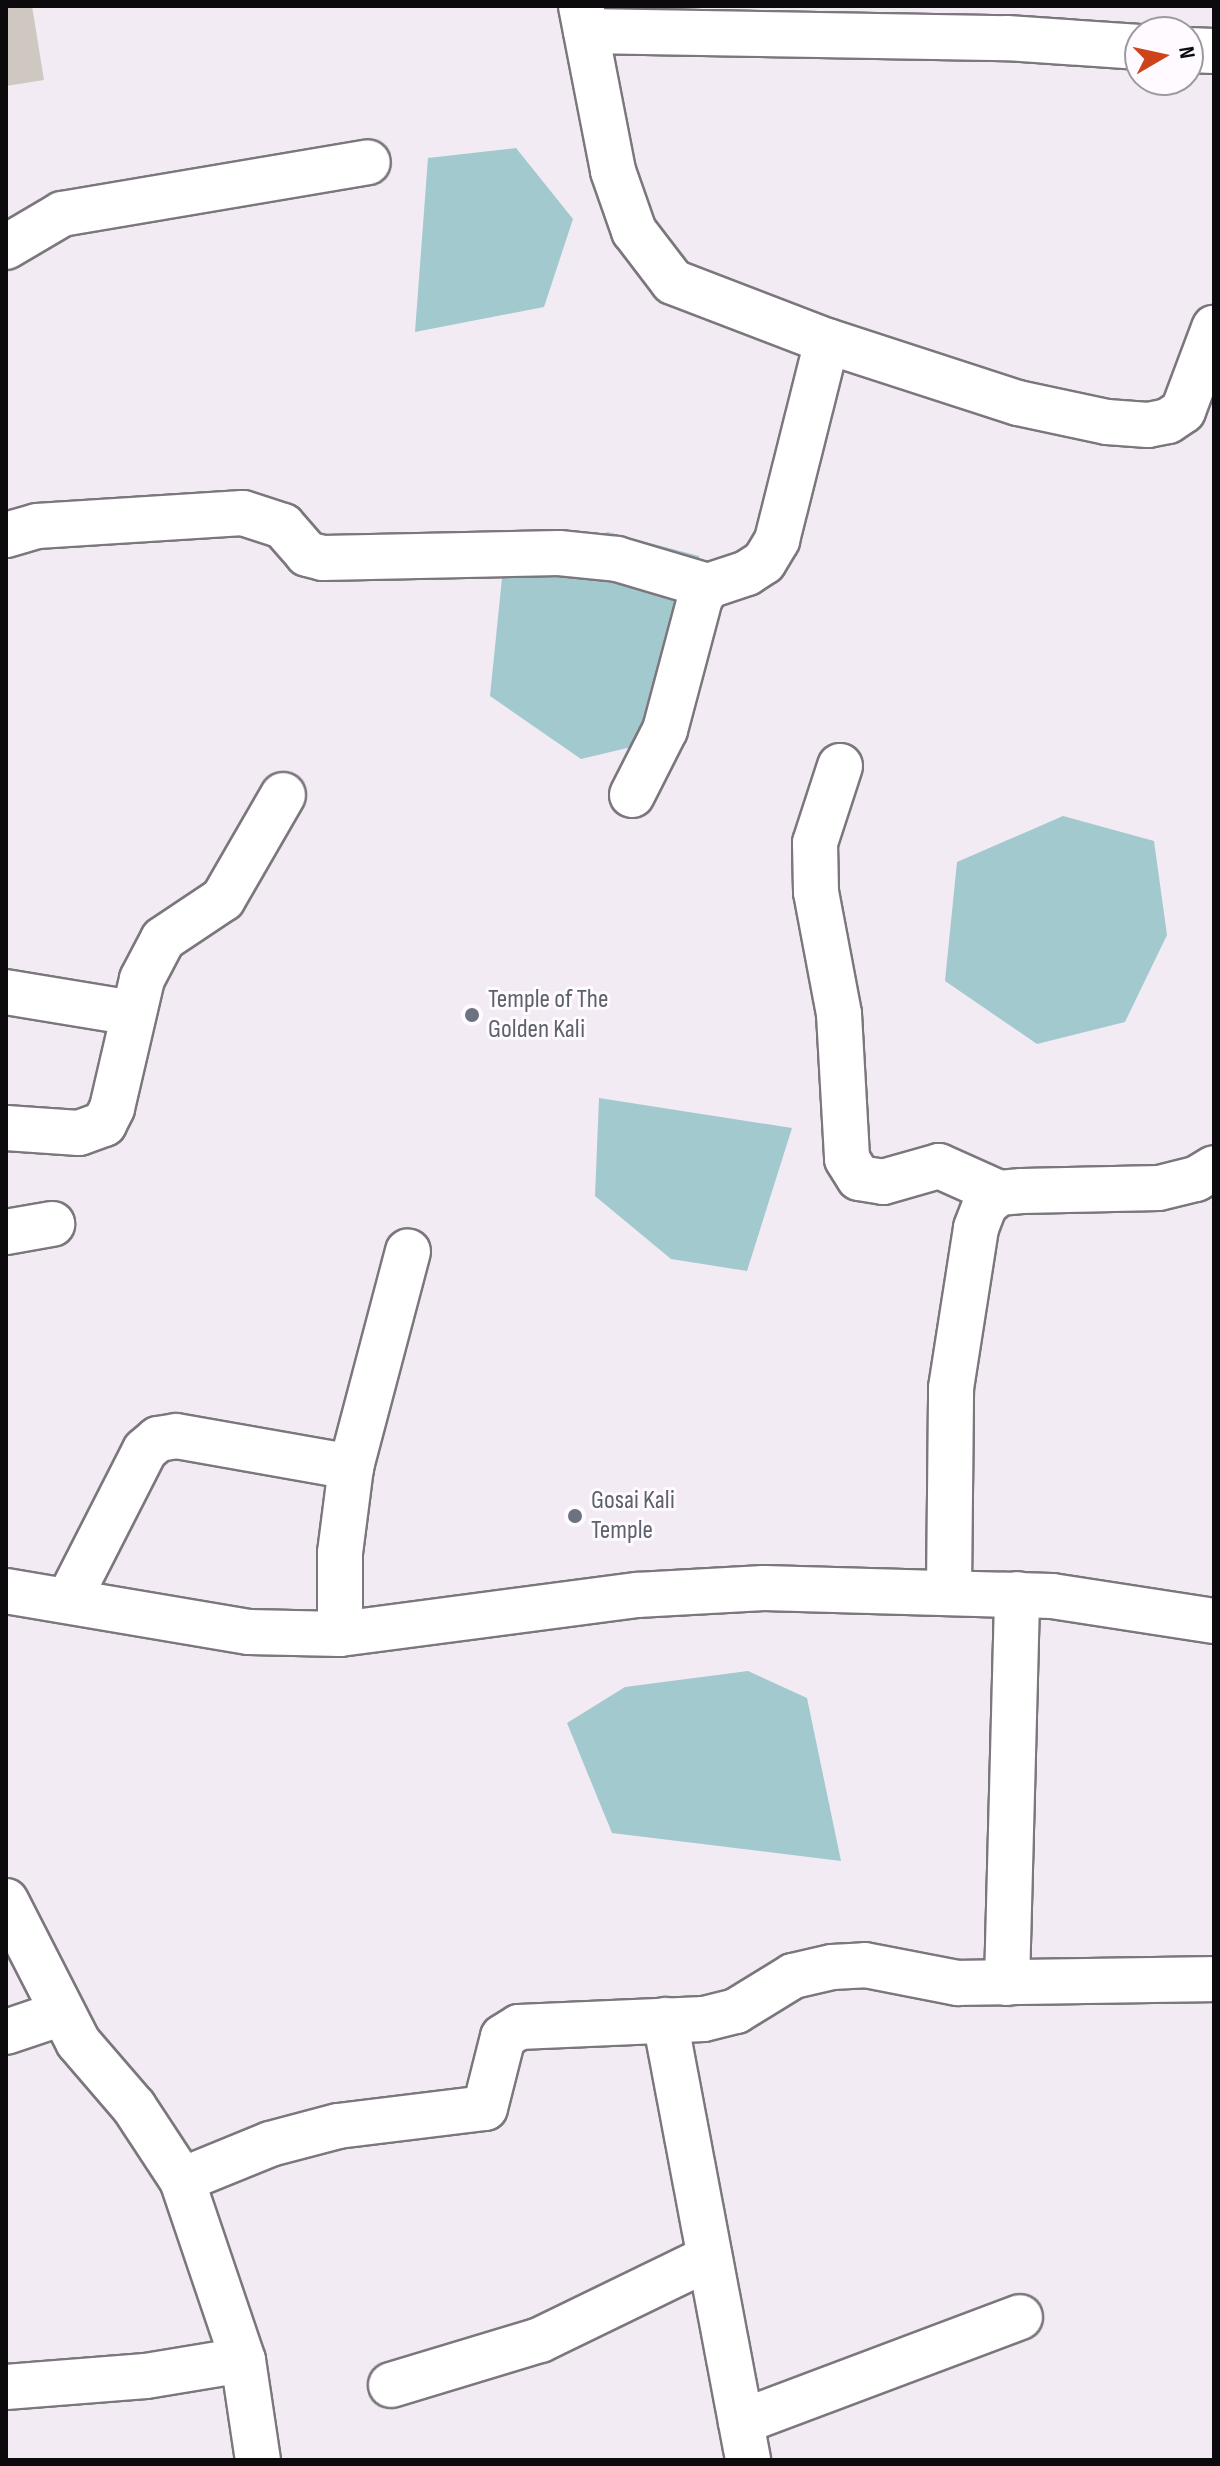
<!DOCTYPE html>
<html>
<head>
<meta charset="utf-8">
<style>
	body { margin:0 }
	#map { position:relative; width:1220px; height:2466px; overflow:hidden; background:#f2ebf4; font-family:"Sofia Sans Condensed",sans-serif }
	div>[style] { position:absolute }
	.water>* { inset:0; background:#a1c9ce }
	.building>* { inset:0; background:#cfc8c0 }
	.roads { filter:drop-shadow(2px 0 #7c767d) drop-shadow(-2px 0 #7c767d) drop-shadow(0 2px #7c767d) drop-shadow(0 -2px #7c767d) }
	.street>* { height:44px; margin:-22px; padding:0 22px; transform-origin:22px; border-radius:22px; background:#fff }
	.dots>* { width:22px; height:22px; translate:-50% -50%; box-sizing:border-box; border:4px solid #fefaff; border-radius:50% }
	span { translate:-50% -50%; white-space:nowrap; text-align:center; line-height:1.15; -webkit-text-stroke:6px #fefaff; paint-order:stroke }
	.worship-label { font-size:26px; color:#5b616d }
	.left { translate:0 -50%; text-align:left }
	.frame { position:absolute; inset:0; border:8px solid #0c0a0d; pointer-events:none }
	.north { position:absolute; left:1124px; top:16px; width:80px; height:80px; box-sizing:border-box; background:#fefaff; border:2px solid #9d9a9e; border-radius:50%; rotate:81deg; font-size:22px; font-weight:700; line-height:32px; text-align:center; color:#0c0a0d }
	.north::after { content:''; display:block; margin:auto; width:28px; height:36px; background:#cd441c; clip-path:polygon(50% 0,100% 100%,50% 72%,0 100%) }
</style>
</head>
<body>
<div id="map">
	<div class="water">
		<i style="clip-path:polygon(516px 148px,573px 219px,544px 307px,415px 332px,428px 158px)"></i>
		<i style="clip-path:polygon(608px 532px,699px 556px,711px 651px,669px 738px,581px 759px,490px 696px,502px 578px)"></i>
		<i style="clip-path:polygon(1063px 816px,1154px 841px,1167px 935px,1125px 1022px,1037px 1044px,945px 981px,957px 862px)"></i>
		<i style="clip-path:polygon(599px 1098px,792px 1128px,747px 1271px,671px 1259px,595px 1196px)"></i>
		<i style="clip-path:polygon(748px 1671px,807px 1698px,841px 1861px,612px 1833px,567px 1723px,625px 1687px)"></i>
	</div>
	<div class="building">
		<i style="clip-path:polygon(6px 6px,32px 6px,44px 80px,6px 86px)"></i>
	</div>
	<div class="roads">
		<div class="street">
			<i style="left:581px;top:6px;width:168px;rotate:79deg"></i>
			<i style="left:613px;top:171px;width:64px;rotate:70.7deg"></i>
			<i style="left:634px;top:231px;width:64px;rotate:52.6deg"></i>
			<i style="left:673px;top:282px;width:165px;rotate:21deg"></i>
			<i style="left:827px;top:341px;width:201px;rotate:18deg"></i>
			<i style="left:1018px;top:403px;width:91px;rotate:12.1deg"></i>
			<i style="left:1107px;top:422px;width:41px;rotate:4.2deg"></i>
			<i style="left:1148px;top:425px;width:20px;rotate:-11deg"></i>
			<i style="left:1168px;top:421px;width:18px;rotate:-34deg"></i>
			<i style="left:1183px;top:411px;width:89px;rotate:-69.5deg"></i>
			<i style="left:586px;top:31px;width:421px;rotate:1deg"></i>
			<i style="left:1007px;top:38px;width:133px;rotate:3.9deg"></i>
			<i style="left:1188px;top:50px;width:26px;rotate:2deg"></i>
			<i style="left:6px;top:247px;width:65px;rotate:-30.5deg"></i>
			<i style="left:62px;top:214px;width:310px;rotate:-9.6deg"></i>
			<i style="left:6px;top:535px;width:32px;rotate:-16deg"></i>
			<i style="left:37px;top:526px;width:206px;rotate:-3.6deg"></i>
			<i style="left:243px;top:513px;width:42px;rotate:18deg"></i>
			<i style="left:283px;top:526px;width:37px;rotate:49deg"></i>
			<i style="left:307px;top:554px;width:16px;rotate:14deg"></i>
			<i style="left:323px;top:558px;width:236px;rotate:-1.2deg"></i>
			<i style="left:559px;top:553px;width:58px;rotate:5.9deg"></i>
			<i style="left:617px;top:559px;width:95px;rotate:16.5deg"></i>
			<i style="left:840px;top:766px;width:81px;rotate:108deg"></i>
			<i style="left:815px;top:843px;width:49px;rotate:88.8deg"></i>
			<i style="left:816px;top:892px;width:124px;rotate:79.3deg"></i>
			<i style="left:839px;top:1014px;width:145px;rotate:86.8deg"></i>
			<i style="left:847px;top:1159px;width:22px;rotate:58deg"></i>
			<i style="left:859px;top:1178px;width:24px;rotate:9deg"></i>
			<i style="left:883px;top:1182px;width:58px;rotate:-15.9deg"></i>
			<i style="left:939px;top:1166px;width:66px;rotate:24.2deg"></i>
			<i style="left:632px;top:795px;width:73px;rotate:-63.1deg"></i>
			<i style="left:665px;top:730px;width:137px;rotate:-75.1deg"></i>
			<i style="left:700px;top:598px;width:14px;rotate:-56deg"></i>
			<i style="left:708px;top:586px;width:41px;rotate:-18.4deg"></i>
			<i style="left:747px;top:573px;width:20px;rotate:-33deg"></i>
			<i style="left:764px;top:562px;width:26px;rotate:-59deg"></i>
			<i style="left:777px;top:540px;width:205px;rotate:-75.9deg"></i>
			<i style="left:6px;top:992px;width:129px;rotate:9.4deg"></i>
			<i style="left:6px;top:1128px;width:73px;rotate:3.9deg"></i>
			<i style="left:79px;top:1133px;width:27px;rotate:-20deg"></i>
			<i style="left:104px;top:1124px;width:18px;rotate:-63deg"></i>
			<i style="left:112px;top:1108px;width:132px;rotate:-76.9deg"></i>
			<i style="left:142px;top:979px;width:45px;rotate:-62.3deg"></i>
			<i style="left:163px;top:939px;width:72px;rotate:-33.7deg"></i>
			<i style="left:223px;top:899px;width:120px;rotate:-60deg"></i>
			<i style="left:6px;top:1232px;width:47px;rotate:-9.9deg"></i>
			<i style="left:949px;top:1589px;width:201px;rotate:-89.4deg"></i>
			<i style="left:951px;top:1388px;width:162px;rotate:-81.1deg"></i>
			<i style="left:976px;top:1228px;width:25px;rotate:-69deg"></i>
			<i style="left:985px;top:1205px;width:18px;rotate:-41deg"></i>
			<i style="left:999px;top:1193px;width:23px;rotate:-5deg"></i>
			<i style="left:1022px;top:1191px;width:137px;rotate:-1.3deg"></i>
			<i style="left:1159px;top:1188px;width:38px;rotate:-14deg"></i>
			<i style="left:1196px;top:1179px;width:21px;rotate:-31deg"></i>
			<i style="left:6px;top:1591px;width:246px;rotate:9.6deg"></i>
			<i style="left:249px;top:1632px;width:91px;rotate:1.3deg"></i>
			<i style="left:340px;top:1634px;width:300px;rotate:-7.5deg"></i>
			<i style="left:637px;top:1595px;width:127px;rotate:-3.2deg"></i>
			<i style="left:764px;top:1588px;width:288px;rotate:1.6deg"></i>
			<i style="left:1052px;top:1596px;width:164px;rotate:8.8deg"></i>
			<i style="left:68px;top:1601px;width:169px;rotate:-63deg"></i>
			<i style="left:145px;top:1450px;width:17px;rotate:-40deg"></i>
			<i style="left:158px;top:1439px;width:18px;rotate:-9deg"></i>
			<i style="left:176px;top:1436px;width:178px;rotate:10deg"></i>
			<i style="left:340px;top:1634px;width:81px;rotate:-90deg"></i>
			<i style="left:340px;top:1553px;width:87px;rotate:-82.7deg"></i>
			<i style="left:351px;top:1467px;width:223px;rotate:-75.2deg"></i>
			<i style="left:6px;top:1901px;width:158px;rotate:62.9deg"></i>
			<i style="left:78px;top:2042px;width:86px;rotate:49.3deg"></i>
			<i style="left:134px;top:2107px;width:87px;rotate:56.7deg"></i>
			<i style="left:182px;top:2180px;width:190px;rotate:71.3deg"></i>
			<i style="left:243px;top:2360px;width:101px;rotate:81.5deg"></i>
			<i style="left:1007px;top:1983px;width:389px;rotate:-88.5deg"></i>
			<i style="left:665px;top:2020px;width:448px;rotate:79.3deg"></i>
			<i style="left:6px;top:2032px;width:59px;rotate:-18.7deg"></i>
			<i style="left:182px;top:2180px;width:95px;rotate:-22.2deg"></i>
			<i style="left:270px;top:2144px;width:70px;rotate:-14.8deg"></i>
			<i style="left:338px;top:2126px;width:148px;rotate:-7deg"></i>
			<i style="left:485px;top:2108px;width:73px;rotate:-75.8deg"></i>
			<i style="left:503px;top:2037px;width:19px;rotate:-32deg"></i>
			<i style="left:519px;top:2027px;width:185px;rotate:-2.5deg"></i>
			<i style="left:704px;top:2019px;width:33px;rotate:-14deg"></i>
			<i style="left:736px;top:2011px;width:67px;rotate:-31.6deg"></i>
			<i style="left:793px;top:1976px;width:40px;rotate:-13deg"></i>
			<i style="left:832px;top:1967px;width:33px;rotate:-3deg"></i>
			<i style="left:865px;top:1965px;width:95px;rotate:11deg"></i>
			<i style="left:958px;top:1983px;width:256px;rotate:-0.9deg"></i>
			<i style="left:391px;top:2385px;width:156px;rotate:-16.8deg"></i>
			<i style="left:540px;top:2340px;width:186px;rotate:-25.9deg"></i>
			<i style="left:6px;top:2387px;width:140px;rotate:-4.5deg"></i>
			<i style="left:146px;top:2376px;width:98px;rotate:-9.4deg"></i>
			<i style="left:741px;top:2422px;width:298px;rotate:-20.6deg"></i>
		</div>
	</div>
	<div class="dots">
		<i style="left:472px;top:1015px;background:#6b7280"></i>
		<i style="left:575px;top:1516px;background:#6b7280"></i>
	</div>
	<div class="worship-label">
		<span class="left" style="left:488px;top:1015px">Temple of The<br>Golden Kali</span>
		<span class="left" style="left:591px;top:1516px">Gosai Kali<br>Temple</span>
	</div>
	<div class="frame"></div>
	<div class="north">N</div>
</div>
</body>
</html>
